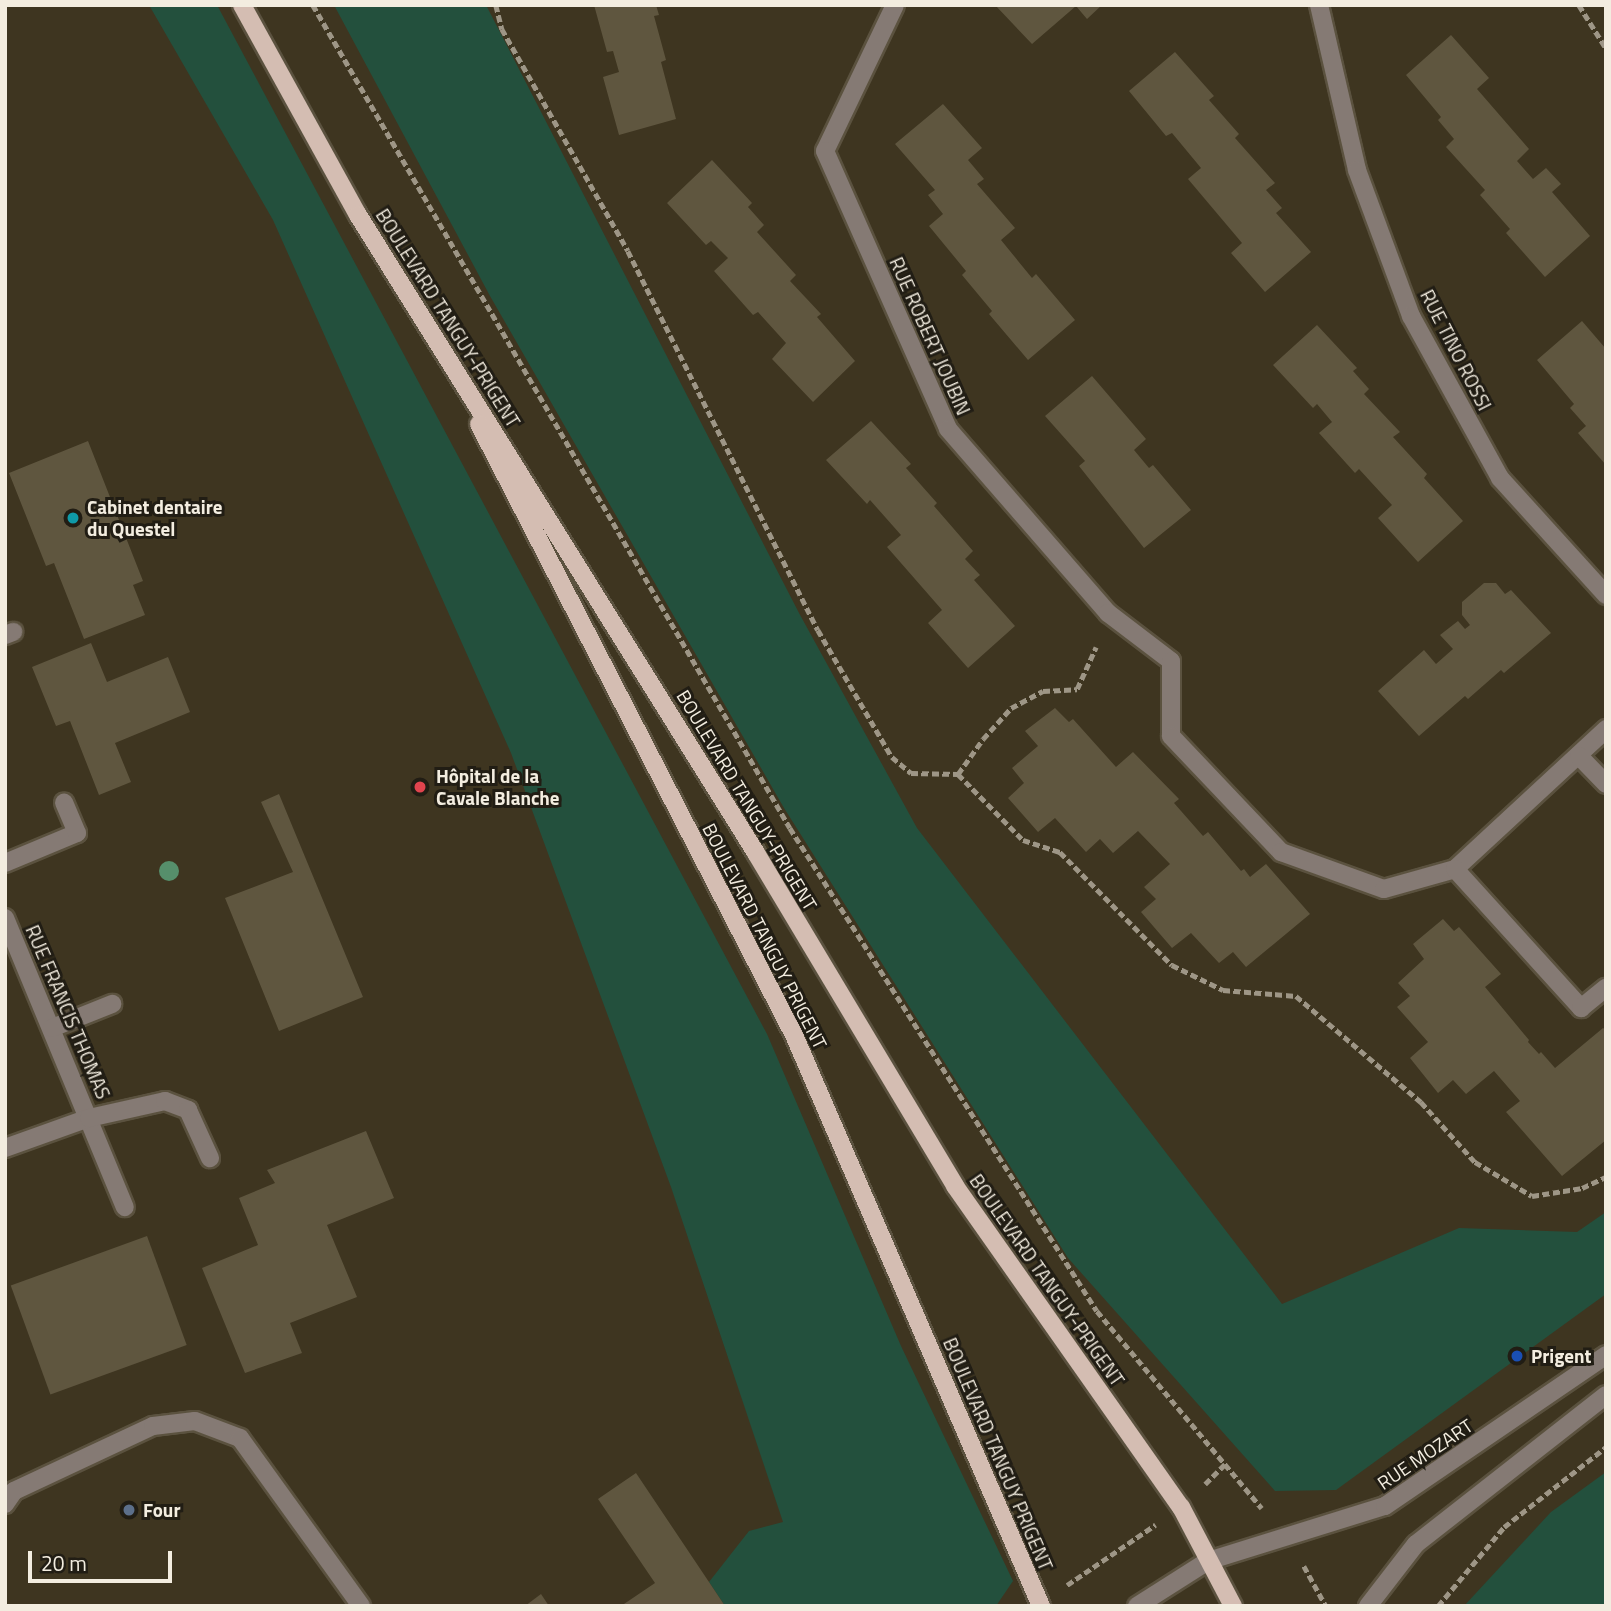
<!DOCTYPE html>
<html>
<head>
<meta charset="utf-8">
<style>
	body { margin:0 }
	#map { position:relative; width:1611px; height:1611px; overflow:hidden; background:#3e3520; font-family:"Titillium Web",sans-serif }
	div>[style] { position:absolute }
	.green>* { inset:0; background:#23503d }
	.building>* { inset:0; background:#5f563f; transform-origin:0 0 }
	.path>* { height:4.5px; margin-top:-2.25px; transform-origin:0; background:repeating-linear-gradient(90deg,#9e9686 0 7px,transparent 0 10.5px) }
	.roads { filter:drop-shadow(2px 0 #5b523f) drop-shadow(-2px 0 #5b523f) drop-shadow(0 2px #5b523f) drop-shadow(0 -2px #5b523f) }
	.minor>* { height:18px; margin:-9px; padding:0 9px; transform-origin:9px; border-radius:9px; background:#857a74 }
	.major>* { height:18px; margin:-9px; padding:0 9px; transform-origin:9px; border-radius:9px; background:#d4bdb2 }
	.trees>* { width:20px; height:20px; margin:-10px; border-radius:50%; background:#568f6b }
	.dots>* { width:19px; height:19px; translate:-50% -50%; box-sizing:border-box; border:4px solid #211d14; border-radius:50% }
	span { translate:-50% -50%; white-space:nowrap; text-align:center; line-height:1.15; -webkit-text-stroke:6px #211d14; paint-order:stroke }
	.street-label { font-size:19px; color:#f3ede0 }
	.poi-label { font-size:19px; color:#f3ede0; font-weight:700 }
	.left { translate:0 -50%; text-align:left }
	.frame { position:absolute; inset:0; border:7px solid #f3ede0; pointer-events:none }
	.scale { position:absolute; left:28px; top:1551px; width:144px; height:32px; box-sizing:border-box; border:4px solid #f3ede0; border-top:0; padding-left:9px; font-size:21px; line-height:24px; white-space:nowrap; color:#f3ede0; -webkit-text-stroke:5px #211d14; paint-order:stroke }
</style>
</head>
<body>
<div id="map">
	<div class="green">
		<i style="clip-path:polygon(149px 5px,217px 5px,767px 1034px,901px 1346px,1013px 1581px,996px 1606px,725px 1606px,709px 1582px,749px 1531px,783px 1522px,671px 1187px,511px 753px,273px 220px)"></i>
		<i style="clip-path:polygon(334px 5px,486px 5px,799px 613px,917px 828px,1282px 1304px,1459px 1228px,1577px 1232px,1606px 1212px,1606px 1294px,1336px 1490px,1275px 1491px,1068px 1258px,784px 808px,490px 296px)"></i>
		<i style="clip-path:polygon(1606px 1472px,1606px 1606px,1464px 1606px,1551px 1512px)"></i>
	</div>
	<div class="building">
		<i style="clip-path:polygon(594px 5px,656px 5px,659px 15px,654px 16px,666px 60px,661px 62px,676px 119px,619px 135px,603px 77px,619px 72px,613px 51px,607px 52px)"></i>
		<i style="clip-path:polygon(995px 5px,1102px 5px,1087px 19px,1076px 6px,1032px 44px)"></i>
		<i style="clip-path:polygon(1451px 35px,1489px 78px,1477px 89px,1529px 149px,1517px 161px,1533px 179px,1546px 168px,1561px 184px,1552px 192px,1590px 236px,1545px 277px,1506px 233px,1510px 229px,1480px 195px,1485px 190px,1446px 147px,1454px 139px,1438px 120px,1441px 117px,1406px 75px)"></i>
		<i style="clip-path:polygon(1175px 52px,1214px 96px,1209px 100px,1239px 134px,1235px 138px,1275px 183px,1266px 190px,1282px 208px,1276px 213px,1311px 252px,1265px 292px,1231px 253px,1242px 243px,1188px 179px,1201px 168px,1172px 133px,1166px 136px,1129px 91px)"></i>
		<i style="clip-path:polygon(943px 104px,982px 148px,968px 160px,984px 179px,977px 184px,1015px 228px,1001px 240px,1032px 278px,1036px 274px,1075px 320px,1028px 360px,989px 314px,992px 311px,962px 275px,966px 271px,929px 226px,943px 214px,928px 195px,935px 190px,895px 144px)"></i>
		<i style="clip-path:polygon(712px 160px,752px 203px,748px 207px,764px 225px,757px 232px,796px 275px,790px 281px,821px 314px,817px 317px,855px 361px,813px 402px,772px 359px,786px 343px,758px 312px,753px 315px,714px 271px,728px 258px,711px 241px,706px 245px,667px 203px)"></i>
		<i style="clip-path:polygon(1582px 321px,1606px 349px,1606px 465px,1578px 433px,1586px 426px,1570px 408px,1574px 404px,1537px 360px)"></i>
		<i style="clip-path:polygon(1317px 325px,1357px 368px,1353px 371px,1369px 389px,1364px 394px,1400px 432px,1393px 437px,1427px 474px,1424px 478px,1463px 521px,1418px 562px,1378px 518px,1392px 505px,1359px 469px,1355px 473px,1319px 433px,1332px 422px,1317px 404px,1313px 408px,1273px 365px)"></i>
		<i style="clip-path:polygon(1092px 376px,1146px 439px,1134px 450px,1149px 468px,1153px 465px,1191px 510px,1144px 548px,1079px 466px,1085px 461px,1045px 416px)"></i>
		<i style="clip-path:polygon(871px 421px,911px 464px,906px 468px,937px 503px,934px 506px,973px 551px,965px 559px,980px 575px,974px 580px,1015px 626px,968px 668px,928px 623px,942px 610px,887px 547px,901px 535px,870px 500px,867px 504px,826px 460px)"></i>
		<i style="clip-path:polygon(88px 441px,143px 581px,133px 585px,145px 615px,84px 639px,54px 563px,46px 566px,9px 473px)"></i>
		<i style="clip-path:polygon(1484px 583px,1496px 583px,1505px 594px,1511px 590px,1551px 633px,1504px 673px,1501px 670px,1468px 699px,1465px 696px,1419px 736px,1378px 691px,1424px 650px,1436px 664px,1453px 649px,1440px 635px,1458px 621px,1465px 629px,1470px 625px,1462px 615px,1462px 602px)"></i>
		<i style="clip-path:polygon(91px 643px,107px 682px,168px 657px,190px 712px,115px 743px,131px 782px,99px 795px,70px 721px,56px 726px,32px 667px)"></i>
		<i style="clip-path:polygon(1055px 708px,1069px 722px,1073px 719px,1116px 767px,1133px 752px,1179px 799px,1174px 803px,1203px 836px,1208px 832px,1241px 871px,1244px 869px,1250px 877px,1266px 864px,1310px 914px,1246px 967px,1233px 952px,1219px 963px,1191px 933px,1172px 948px,1141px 912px,1156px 899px,1144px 887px,1170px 864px,1138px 831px,1113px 853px,1100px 839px,1086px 852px,1055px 818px,1038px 832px,1008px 798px,1024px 783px,1012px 768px,1038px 746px,1025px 731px)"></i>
		<i style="clip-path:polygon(279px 794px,363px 997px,279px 1031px,225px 898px,293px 872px,261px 802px)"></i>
		<i style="clip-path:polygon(1443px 919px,1454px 931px,1459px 927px,1501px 974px,1485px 987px,1529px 1040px,1528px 1042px,1539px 1054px,1541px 1052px,1555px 1068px,1603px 1028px,1606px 1030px,1606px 1140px,1562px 1176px,1506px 1112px,1520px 1101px,1494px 1071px,1466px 1094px,1453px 1080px,1438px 1093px,1410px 1058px,1428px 1042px,1397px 1007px,1410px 996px,1398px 983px,1424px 959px,1413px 944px)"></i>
		<i style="clip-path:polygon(366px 1131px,394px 1198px,327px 1225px,357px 1297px,290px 1323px,302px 1353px,245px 1373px,202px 1268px,258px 1245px,239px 1198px,275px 1183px,267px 1170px)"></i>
		<i style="left:147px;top:1236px;width:116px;height:145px;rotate:70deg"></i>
		<i style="clip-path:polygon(636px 1473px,709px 1582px,725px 1606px,621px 1606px,655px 1583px,598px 1499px)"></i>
		<i style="clip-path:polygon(541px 1594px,549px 1606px,525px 1606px)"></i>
	</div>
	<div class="path">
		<i style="left:313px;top:5px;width:951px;rotate:59.9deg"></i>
		<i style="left:790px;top:828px;width:572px;rotate:57.56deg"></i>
		<i style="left:1097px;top:1311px;width:257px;rotate:50.1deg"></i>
		<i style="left:496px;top:5px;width:25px;rotate:76deg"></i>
		<i style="left:502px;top:29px;width:255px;rotate:60.4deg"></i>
		<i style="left:628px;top:251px;width:424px;rotate:63.4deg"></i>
		<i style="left:818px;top:630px;width:147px;rotate:59.8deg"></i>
		<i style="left:892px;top:757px;width:25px;rotate:40deg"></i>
		<i style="left:911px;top:773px;width:47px;rotate:1.2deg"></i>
		<i style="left:958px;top:774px;width:43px;rotate:-54.5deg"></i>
		<i style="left:983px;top:739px;width:42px;rotate:-47.9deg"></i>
		<i style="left:1011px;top:708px;width:36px;rotate:-28deg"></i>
		<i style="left:1043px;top:691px;width:34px;rotate:-3deg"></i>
		<i style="left:1077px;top:689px;width:46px;rotate:-65.7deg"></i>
		<i style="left:1579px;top:5px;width:51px;rotate:57.9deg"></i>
		<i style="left:958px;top:774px;width:93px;rotate:45.4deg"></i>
		<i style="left:1023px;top:840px;width:39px;rotate:18deg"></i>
		<i style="left:1060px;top:852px;width:159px;rotate:45.3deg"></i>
		<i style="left:1172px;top:965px;width:57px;rotate:26.1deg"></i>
		<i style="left:1223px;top:990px;width:73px;rotate:4.7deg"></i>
		<i style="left:1296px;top:996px;width:164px;rotate:40.3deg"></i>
		<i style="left:1421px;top:1102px;width:81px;rotate:48deg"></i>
		<i style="left:1475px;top:1162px;width:66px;rotate:30.8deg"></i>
		<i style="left:1532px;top:1196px;width:51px;rotate:-9.1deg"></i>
		<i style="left:1582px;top:1188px;width:26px;rotate:-25deg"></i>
		<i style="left:1205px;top:1484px;width:28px;rotate:-45deg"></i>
		<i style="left:1304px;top:1566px;width:46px;rotate:61.2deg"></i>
		<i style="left:1067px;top:1585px;width:107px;rotate:-34.3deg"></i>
		<i style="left:1438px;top:1606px;width:103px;rotate:-50.1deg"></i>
		<i style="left:1504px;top:1527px;width:130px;rotate:-38.1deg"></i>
	</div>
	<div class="roads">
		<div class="minor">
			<i style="left:895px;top:5px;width:162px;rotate:115.6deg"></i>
			<i style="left:825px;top:151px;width:304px;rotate:66.1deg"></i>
			<i style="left:948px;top:429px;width:244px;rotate:49deg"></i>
			<i style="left:1108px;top:613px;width:79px;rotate:37.3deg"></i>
			<i style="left:1171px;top:661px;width:75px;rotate:90deg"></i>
			<i style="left:1171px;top:736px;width:160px;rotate:46.5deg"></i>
			<i style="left:1281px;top:852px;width:109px;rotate:19.8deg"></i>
			<i style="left:1384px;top:889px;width:74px;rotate:-15.7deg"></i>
			<i style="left:1455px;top:869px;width:206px;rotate:-42.8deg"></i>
			<i style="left:1319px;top:5px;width:169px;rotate:77deg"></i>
			<i style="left:1357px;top:170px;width:156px;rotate:69.7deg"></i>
			<i style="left:1411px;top:316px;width:185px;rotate:61.2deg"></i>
			<i style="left:1500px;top:478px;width:158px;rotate:47.8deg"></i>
			<i style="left:5px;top:635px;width:9px;rotate:-21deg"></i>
			<i style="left:1579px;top:756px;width:39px;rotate:46deg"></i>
			<i style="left:5px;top:863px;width:78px;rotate:-22.6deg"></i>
			<i style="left:77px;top:833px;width:33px;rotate:-113deg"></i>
			<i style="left:1455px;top:869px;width:188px;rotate:47.8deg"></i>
			<i style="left:1581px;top:1008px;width:32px;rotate:-39deg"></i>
			<i style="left:5px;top:918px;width:313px;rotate:67.5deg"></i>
			<i style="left:52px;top:1028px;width:65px;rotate:-21.8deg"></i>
			<i style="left:5px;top:1148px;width:89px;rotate:-19.7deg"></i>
			<i style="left:89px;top:1118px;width:78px;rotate:-12.6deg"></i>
			<i style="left:165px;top:1101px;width:25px;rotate:21deg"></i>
			<i style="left:188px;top:1110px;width:53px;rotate:65.4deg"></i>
			<i style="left:5px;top:1504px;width:16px;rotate:-55deg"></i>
			<i style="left:14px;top:1491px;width:153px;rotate:-25.1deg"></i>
			<i style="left:153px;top:1426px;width:42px;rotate:-6.8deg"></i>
			<i style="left:195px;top:1421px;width:48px;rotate:20.7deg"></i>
			<i style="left:240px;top:1438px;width:207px;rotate:54.2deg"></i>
			<i style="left:1137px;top:1606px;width:84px;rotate:-32.4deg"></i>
			<i style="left:1208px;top:1561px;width:185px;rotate:-17.3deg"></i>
			<i style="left:1385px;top:1506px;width:268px;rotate:-34.3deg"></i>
			<i style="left:1368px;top:1606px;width:78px;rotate:-52.3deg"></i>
			<i style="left:1416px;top:1544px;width:241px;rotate:-38.1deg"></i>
		</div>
		<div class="major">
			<i style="left:242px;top:5px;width:240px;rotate:61.1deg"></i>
			<i style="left:358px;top:215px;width:752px;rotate:58.04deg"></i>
			<i style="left:756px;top:853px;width:388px;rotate:59.1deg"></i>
			<i style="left:955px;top:1186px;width:393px;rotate:54.9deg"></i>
			<i style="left:1181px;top:1507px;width:112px;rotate:62.3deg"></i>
			<i style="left:479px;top:424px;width:687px;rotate:62.73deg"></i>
			<i style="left:794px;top:1035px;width:622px;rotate:66.61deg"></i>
		</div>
	</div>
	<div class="trees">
		<i style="left:169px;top:871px"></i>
	</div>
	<div class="dots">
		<i style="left:73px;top:518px;background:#0f9aa8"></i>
		<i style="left:420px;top:787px;background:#e0444e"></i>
		<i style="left:1517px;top:1356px;background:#1a4fb4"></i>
		<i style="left:129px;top:1510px;background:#5c6f8a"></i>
	</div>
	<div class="street-label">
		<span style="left:448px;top:318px;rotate:58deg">BOULEVARD TANGUY-PRIGENT</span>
		<span style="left:930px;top:336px;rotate:66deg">RUE ROBERT JOUBIN</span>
		<span style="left:1456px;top:350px;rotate:63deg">RUE TINO ROSSI</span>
		<span style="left:747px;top:800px;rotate:59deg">BOULEVARD TANGUY-PRIGENT</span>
		<span style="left:765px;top:936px;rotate:63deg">BOULEVARD TANGUY PRIGENT</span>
		<span style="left:68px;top:1012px;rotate:67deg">RUE FRANCIS THOMAS</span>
		<span style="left:1047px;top:1280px;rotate:55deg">BOULEVARD TANGUY-PRIGENT</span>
		<span style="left:998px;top:1454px;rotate:67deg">BOULEVARD TANGUY PRIGENT</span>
		<span style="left:1425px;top:1454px;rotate:-34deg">RUE MOZART</span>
	</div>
	<div class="poi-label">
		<span class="left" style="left:87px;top:518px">Cabinet dentaire<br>du Questel</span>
		<span class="left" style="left:436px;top:787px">Hôpital de la<br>Cavale Blanche</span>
		<span class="left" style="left:1531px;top:1356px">Prigent</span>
		<span class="left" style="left:143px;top:1510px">Four</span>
	</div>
	<div class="frame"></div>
	<div class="scale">20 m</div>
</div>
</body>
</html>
